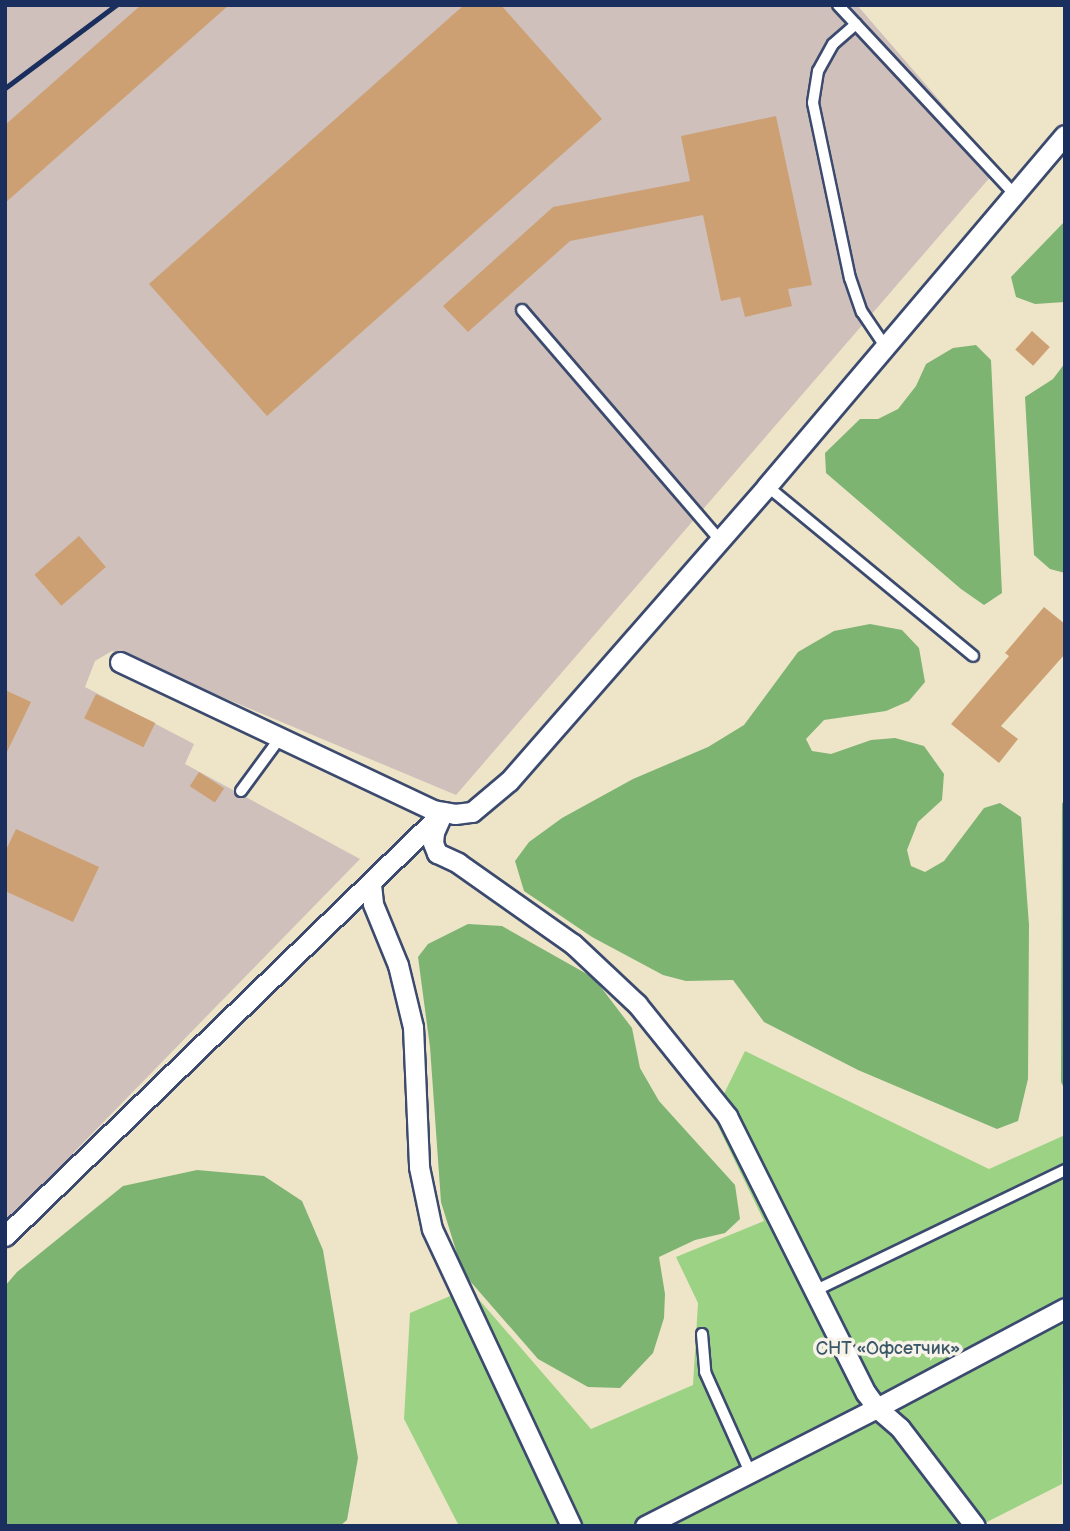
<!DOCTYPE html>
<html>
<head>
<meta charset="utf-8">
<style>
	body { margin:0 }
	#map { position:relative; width:1070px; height:1531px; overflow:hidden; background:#eee5c9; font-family:"Balsamiq Sans",sans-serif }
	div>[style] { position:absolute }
	.industrial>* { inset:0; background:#cfc0bb }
	.green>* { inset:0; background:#9cd284 }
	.forest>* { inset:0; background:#7db472 }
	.building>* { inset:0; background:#cda073; transform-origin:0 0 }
	.roads { filter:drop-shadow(2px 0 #3b4a6e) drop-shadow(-2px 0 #3b4a6e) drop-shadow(0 2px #3b4a6e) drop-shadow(0 -2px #3b4a6e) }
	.lane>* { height:10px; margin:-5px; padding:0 5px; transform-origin:5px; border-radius:5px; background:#fff }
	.street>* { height:19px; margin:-9.5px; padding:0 9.5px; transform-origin:9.5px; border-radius:9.5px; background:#fff }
	.rail>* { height:5px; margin:-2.5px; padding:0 2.5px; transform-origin:2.5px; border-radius:2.5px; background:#1b2f5e }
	span { translate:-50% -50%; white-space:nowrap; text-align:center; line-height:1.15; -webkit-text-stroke:7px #f7f3e8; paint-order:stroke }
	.park-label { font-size:18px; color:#3b5868 }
	.frame { position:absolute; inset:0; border:7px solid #1b2f5e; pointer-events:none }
</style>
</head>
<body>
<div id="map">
	<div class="industrial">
		<i style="clip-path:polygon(5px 5px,857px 5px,998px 168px,456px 795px,112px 651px,95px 661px,85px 687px,194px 744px,185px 764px,360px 859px,5px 1223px)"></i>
	</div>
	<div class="green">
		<i style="clip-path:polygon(745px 1051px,989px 1169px,1065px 1135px,1062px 1484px,979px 1526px,459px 1526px,404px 1419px,410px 1313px,469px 1288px,591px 1429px,693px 1385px,698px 1303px,676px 1257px,764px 1221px,713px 1116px)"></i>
	</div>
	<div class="forest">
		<i style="clip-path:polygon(1065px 221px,1065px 302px,1035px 304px,1016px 297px,1011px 277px)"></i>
		<i style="clip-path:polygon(976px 345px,991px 360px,1002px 593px,984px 605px,961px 589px,826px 473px,825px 453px,860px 419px,878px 419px,898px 409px,916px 386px,926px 364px,953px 348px)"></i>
		<i style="clip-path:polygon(1065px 363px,1065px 573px,1050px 569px,1034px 555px,1025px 397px,1053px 379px)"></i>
		<i style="clip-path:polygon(870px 624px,902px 630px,919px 648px,925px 682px,909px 701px,886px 711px,824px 720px,806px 739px,812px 751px,831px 754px,871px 740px,895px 738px,924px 746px,944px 774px,942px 800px,918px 822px,907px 850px,911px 866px,925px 872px,944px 861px,984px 808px,1000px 803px,1021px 817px,1029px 925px,1028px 1079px,1018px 1121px,997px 1129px,858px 1070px,764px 1022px,733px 980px,686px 981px,663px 975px,592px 937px,524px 891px,515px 861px,529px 842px,562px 818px,633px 779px,708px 747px,744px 725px,798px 652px,834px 631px)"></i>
		<i style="clip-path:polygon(1065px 797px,1065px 1090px,1061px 1082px,1062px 804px)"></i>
		<i style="clip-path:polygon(468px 924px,502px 926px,594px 978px,632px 1028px,640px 1068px,659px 1101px,735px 1185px,740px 1219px,725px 1233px,695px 1240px,659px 1257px,665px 1294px,664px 1318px,653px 1353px,620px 1388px,588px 1387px,538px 1359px,463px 1273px,441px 1202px,430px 1047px,418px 957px,428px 944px)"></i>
		<i style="clip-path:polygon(197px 1170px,264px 1176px,302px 1201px,323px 1250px,358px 1458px,347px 1520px,340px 1526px,5px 1526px,5px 1286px,17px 1272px,123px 1186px)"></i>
	</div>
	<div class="building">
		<i style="clip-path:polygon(141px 5px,229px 5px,5px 203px,5px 125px)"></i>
		<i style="clip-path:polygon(464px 5px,501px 5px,602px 119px,267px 416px,149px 284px)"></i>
		<i style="clip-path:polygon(776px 116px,812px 285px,788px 289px,792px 306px,745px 317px,740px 297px,721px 301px,703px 215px,570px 241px,468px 332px,443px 306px,553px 207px,690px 181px,681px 136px)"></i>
		<i style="left:1032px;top:331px;width:24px;height:25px;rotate:42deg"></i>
		<i style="left:79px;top:536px;width:41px;height:59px;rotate:49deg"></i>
		<i style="clip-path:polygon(1044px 607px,1065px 624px,1065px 654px,1001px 726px,1018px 739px,999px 763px,951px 724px,1009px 656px,1005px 653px)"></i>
		<i style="clip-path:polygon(5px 690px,31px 702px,5px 756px)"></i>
		<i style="left:96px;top:694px;width:66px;height:27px;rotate:26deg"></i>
		<i style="left:199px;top:772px;width:30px;height:17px;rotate:33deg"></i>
		<i style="clip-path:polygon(16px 829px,99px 867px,73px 922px,5px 891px,5px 852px)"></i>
	</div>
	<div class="roads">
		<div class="lane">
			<i style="left:838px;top:5px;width:261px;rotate:47deg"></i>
			<i style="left:856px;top:24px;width:30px;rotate:139deg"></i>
			<i style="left:833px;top:44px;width:31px;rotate:119deg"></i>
			<i style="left:818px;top:71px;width:32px;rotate:99deg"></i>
			<i style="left:813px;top:103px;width:179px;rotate:78.1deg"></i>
			<i style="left:850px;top:278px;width:36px;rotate:71deg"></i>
			<i style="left:862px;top:312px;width:40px;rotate:56deg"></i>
			<i style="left:522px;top:310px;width:303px;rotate:49.3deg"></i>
			<i style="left:767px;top:486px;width:267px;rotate:39.5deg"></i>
			<i style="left:241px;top:791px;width:66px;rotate:-53.7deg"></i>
			<i style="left:814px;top:1291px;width:279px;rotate:-25.7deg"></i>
			<i style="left:702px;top:1334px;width:38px;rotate:85deg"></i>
			<i style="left:705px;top:1372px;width:110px;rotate:65.8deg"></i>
		</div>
		<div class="street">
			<i style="left:120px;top:662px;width:346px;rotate:25.3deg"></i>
			<i style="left:433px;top:810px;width:22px;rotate:10deg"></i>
			<i style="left:455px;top:814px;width:17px;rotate:-7deg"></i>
			<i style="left:472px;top:812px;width:48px;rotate:-40deg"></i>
			<i style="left:509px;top:781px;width:392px;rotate:-48.8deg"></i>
			<i style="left:767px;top:486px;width:460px;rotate:-49.7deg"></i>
			<i style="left:443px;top:812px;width:22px;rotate:114deg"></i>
			<i style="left:434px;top:832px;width:11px;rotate:95deg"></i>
			<i style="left:433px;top:843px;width:11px;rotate:68deg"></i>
			<i style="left:437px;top:853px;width:23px;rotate:25deg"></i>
			<i style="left:458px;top:863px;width:141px;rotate:35.2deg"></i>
			<i style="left:573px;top:944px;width:88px;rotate:43.2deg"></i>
			<i style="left:637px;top:1004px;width:144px;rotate:51.2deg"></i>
			<i style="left:727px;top:1116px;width:310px;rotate:63.4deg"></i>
			<i style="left:866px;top:1393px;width:19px;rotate:54deg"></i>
			<i style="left:877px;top:1408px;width:213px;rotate:-28deg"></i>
			<i style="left:371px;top:884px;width:20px;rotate:84deg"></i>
			<i style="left:373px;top:904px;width:66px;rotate:67.7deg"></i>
			<i style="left:398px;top:965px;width:64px;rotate:76.4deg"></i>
			<i style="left:413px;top:1027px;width:140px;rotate:87.5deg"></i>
			<i style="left:419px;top:1167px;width:63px;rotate:78.2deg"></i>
			<i style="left:432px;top:1229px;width:328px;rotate:64.9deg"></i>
			<i style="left:5px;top:1236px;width:601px;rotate:-44.06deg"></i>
			<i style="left:645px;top:1526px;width:260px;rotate:-27deg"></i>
			<i style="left:877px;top:1408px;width:30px;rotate:41deg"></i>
			<i style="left:900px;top:1428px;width:123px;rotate:52.6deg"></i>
		</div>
	</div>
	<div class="rail">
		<i style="left:5px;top:88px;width:139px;rotate:-36.8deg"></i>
	</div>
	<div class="park-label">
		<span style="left:888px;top:1349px">СНТ «Офсетчик»</span>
	</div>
	<div class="frame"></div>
</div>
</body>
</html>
